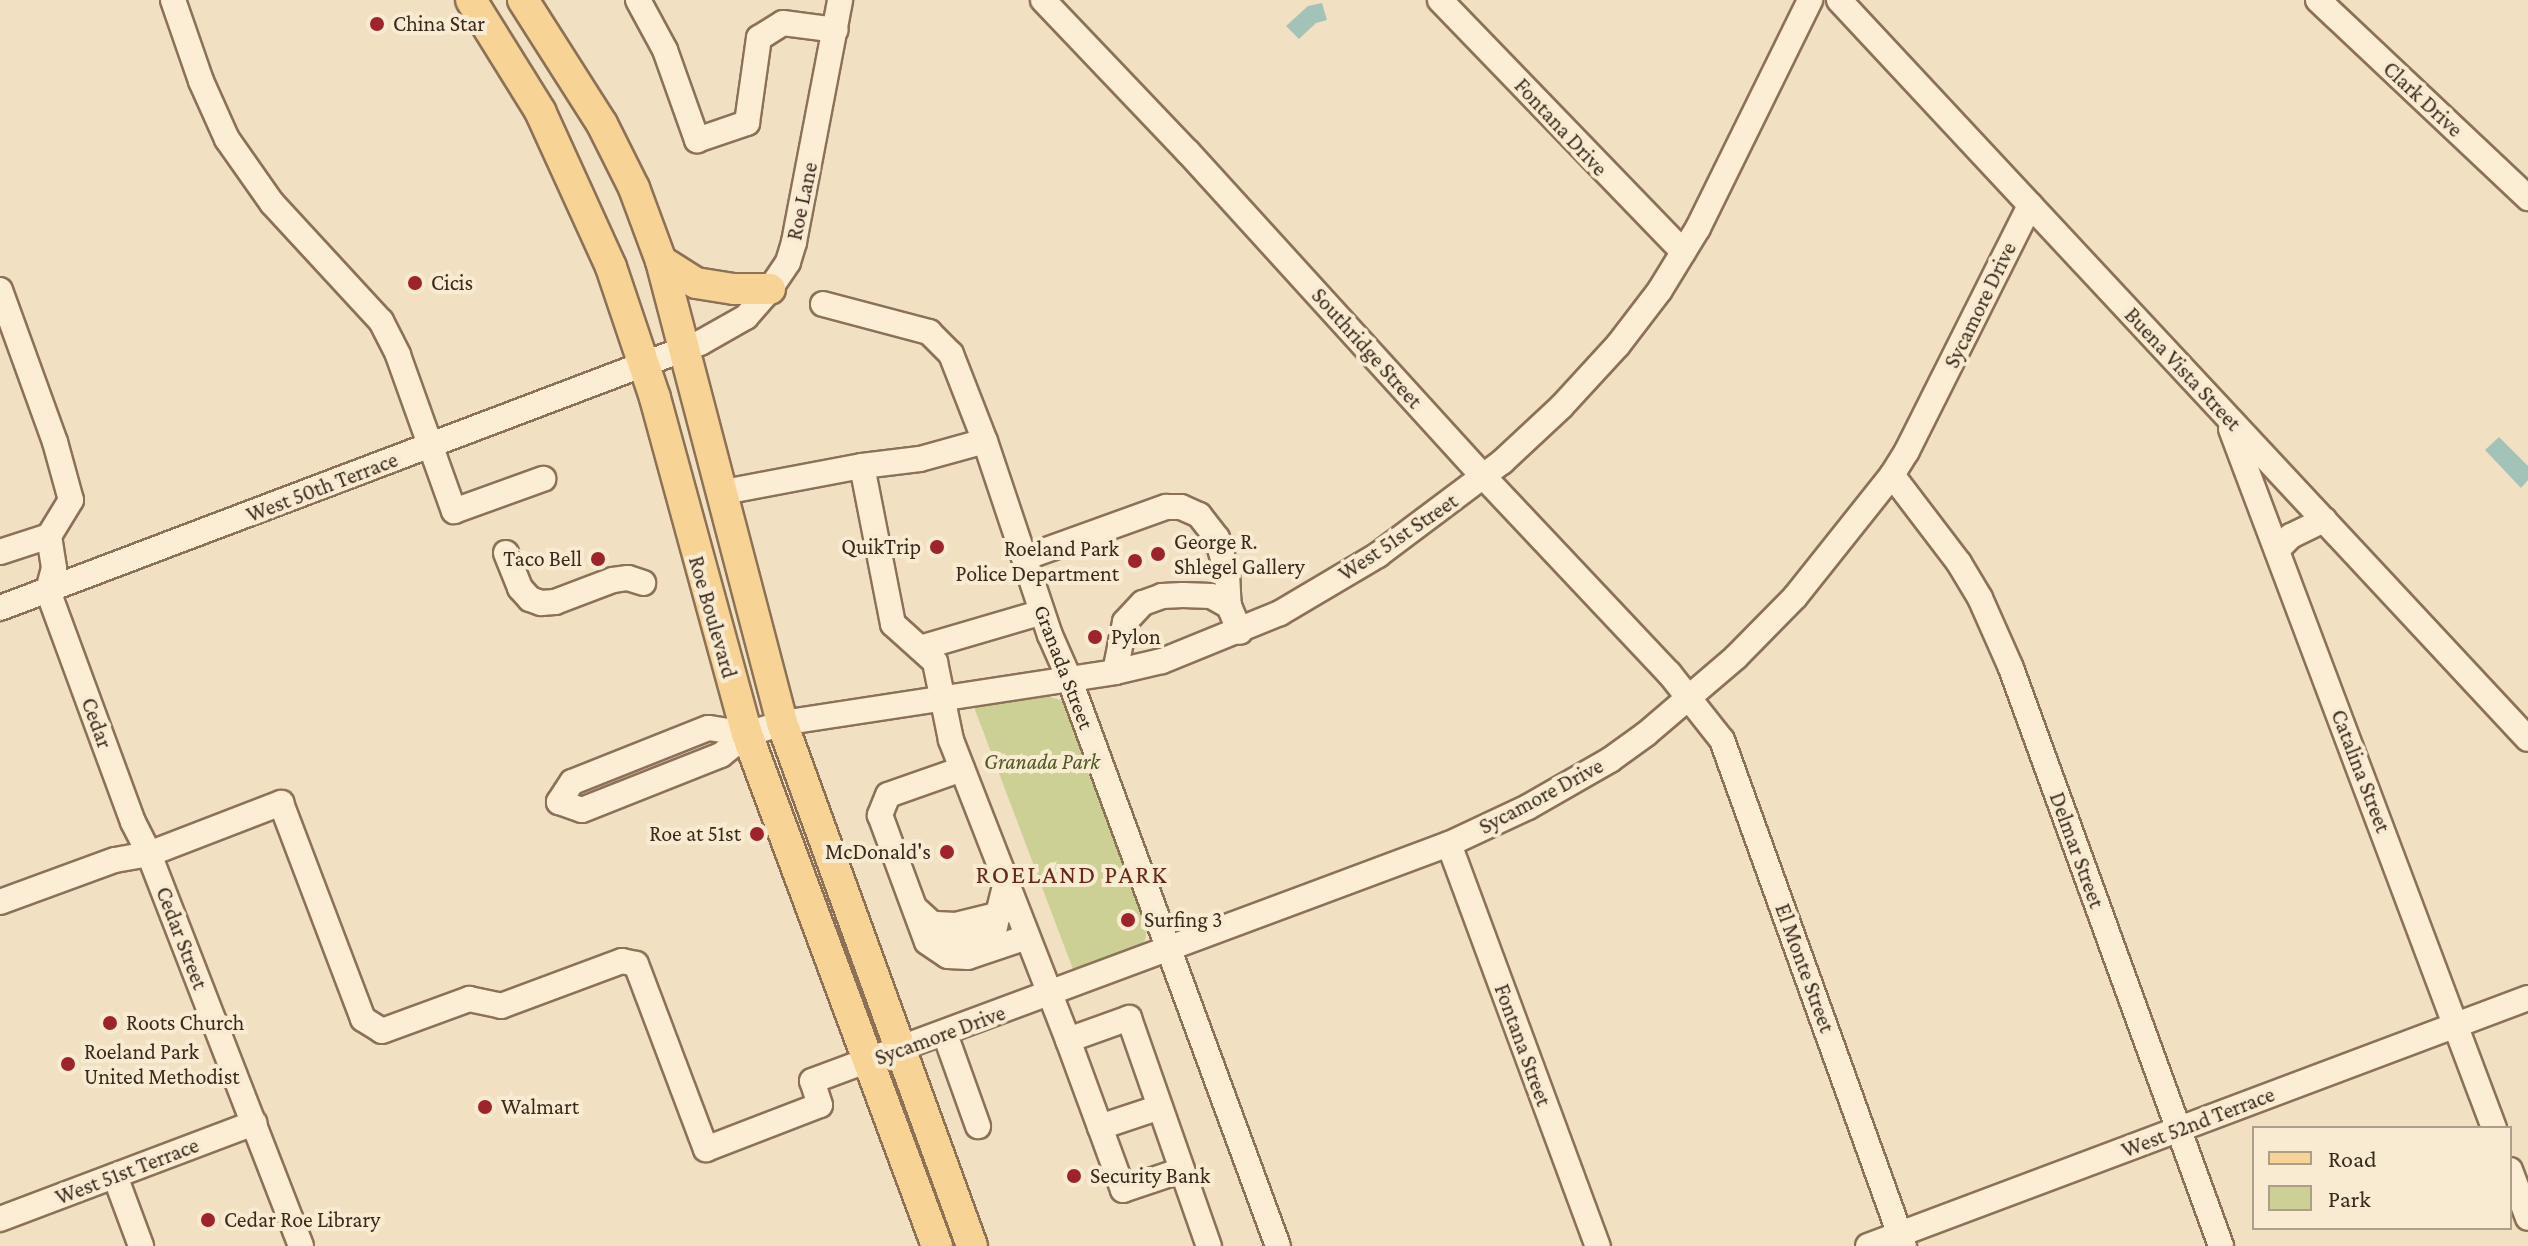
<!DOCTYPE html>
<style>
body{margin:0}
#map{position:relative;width:2528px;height:1246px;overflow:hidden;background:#f1e0c1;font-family:"Crimson Pro",serif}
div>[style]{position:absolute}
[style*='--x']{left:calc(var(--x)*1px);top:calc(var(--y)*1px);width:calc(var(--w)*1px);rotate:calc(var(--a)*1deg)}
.green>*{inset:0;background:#ccd094}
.water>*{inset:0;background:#a4c3b8}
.roads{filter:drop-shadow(2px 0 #8c7157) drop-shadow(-2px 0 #8c7157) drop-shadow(0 2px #8c7157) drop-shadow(0 -2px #8c7157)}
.minor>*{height:24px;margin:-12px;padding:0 12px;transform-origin:12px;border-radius:12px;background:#fbeed5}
.major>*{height:30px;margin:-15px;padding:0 15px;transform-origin:15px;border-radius:15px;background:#f7d496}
.dots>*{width:22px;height:22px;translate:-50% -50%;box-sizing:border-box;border:4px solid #f8ebd1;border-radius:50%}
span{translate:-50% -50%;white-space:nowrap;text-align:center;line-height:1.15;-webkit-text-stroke:8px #f8ebd1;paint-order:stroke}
.poi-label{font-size:22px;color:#3a2a1d}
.left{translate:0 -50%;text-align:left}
.right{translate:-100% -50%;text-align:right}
.street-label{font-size:22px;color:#3a2a1d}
.park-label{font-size:22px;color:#4d5822;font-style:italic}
.quarter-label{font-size:26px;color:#6a2619;letter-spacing:2px}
.legend{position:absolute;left:2252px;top:1126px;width:260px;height:104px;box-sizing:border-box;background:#f8ebd1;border:2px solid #ac9e89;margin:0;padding:10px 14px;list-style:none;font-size:24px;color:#3a2a1d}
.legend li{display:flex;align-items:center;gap:16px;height:40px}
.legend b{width:40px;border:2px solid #ac9e89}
</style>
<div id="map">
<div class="green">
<div style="clip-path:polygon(1047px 696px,1063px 701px,1067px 707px,1148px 924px,1145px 940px,1137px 948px,1074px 972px,974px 707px)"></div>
</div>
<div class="water">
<div style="clip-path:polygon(1322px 3px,1327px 20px,1316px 23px,1299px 39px,1286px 26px,1308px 6px)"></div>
<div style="clip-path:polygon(2499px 437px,2528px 466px,2528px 480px,2521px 488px,2485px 450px)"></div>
</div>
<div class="roads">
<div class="minor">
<div style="--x:173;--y:0;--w:86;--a:70.9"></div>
<div style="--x:201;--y:81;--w:64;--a:65.9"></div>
<div style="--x:227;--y:139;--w:78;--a:54.9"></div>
<div style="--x:272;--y:203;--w:161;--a:47.3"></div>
<div style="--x:381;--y:321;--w:38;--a:63"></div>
<div style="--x:398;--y:355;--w:166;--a:70.3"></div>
<div style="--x:454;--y:511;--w:95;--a:-19.8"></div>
<div style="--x:638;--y:0;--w:57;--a:61.6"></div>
<div style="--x:665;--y:50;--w:96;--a:70.4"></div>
<div style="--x:697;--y:140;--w:53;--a:-18.8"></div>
<div style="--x:747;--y:123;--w:86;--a:-82"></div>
<div style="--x:759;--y:38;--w:28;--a:-32"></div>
<div style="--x:783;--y:23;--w:53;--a:7.5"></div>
<div style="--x:1043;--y:0;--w:210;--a:46.4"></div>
<div style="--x:1188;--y:152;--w:440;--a:47.7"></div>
<div style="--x:1484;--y:477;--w:270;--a:46.7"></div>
<div style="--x:1669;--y:673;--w:85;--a:51.7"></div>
<div style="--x:1722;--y:740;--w:538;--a:70.22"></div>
<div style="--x:1440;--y:0;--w:350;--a:46"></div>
<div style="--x:1839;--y:0;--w:1010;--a:47.01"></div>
<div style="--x:2318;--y:0;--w:289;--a:43.3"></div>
<div style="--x:0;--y:290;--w:162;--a:70.1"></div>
<div style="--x:55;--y:442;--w:60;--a:74.6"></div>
<div style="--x:71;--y:500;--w:42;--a:121.4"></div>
<div style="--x:49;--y:536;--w:32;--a:81"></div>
<div style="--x:54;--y:568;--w:24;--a:105"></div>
<div style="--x:823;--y:304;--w:110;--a:14.8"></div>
<div style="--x:929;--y:332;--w:31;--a:45"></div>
<div style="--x:951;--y:354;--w:93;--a:68.7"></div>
<div style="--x:985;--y:441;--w:205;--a:71.5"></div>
<div style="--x:1050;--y:635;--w:47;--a:66.2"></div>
<div style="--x:1069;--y:678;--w:605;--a:69.8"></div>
<div style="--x:2231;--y:429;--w:747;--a:69.38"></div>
<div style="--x:862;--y:466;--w:58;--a:-6.9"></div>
<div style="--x:920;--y:459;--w:67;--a:-15.5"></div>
<div style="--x:1892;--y:475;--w:111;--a:52.7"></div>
<div style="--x:1959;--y:563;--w:41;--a:59"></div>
<div style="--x:1980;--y:598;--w:77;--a:66.1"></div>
<div style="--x:2011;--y:668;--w:615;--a:70.03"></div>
<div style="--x:724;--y:492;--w:140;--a:-10.7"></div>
<div style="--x:862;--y:466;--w:161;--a:78.9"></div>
<div style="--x:893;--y:624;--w:57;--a:42.1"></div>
<div style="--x:935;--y:662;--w:80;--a:78.4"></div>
<div style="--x:951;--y:740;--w:322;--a:68.7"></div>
<div style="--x:1068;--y:1040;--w:65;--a:-19.8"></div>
<div style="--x:1129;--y:1018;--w:242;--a:70.7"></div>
<div style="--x:2277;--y:550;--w:20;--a:-45"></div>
<div style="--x:2291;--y:536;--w:37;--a:-26"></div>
<div style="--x:0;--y:552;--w:52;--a:-18.1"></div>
<div style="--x:506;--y:553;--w:38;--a:68"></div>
<div style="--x:520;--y:588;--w:15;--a:48"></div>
<div style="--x:530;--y:599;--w:12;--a:20"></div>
<div style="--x:541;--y:603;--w:14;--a:-4"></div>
<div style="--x:555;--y:602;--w:62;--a:-20.8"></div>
<div style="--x:613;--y:580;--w:15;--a:-8"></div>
<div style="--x:628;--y:578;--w:16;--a:18"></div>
<div style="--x:1024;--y:558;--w:151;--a:-19.8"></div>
<div style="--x:1166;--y:507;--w:15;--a:0"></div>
<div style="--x:1181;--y:507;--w:20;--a:24"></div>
<div style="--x:1199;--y:515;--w:29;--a:52"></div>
<div style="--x:1217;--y:538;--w:36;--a:74"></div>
<div style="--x:1227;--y:573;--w:33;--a:87"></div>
<div style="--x:1229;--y:606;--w:28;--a:67"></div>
<div style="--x:48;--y:591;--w:246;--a:69.8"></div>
<div style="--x:133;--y:822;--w:36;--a:63"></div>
<div style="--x:149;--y:854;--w:420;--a:68.8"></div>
<div style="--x:0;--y:608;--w:748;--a:-20.74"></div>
<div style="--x:700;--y:343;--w:53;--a:-29.5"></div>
<div style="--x:746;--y:317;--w:37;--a:-49"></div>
<div style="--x:770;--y:289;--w:32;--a:-56"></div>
<div style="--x:788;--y:262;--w:21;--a:-73"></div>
<div style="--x:794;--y:242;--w:246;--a:-79.2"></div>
<div style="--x:920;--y:648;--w:127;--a:-16.4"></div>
<div style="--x:1115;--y:672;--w:51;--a:-78.7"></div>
<div style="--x:1125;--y:622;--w:26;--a:-47"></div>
<div style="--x:1143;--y:603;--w:20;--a:-20"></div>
<div style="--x:1162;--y:596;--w:21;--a:-3"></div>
<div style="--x:1183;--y:595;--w:28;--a:2"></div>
<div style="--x:1211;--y:596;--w:21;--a:29"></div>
<div style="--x:747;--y:734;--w:39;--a:-171"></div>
<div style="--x:708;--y:728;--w:146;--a:158.3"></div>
<div style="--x:572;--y:782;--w:24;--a:123"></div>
<div style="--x:559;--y:802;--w:24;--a:19"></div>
<div style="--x:582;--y:810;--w:149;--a:-21.6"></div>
<div style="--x:721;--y:755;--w:33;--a:-39"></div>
<div style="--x:747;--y:734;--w:37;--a:-17"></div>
<div style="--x:782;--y:723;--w:337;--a:-8.7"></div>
<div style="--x:1115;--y:672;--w:48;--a:-13.2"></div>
<div style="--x:1162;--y:661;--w:127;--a:-22.1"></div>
<div style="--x:1280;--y:613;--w:114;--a:-30.6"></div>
<div style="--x:1378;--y:555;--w:155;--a:-36.9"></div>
<div style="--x:1502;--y:462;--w:81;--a:-43"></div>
<div style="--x:1561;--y:407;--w:84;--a:-47.4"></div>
<div style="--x:1618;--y:345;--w:69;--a:-52.6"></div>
<div style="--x:1660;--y:290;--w:73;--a:-58.5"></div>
<div style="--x:1698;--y:228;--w:254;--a:-63.8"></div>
<div style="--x:962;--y:769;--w:78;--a:160.6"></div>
<div style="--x:888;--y:795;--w:22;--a:112"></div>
<div style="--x:880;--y:815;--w:135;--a:69.7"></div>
<div style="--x:927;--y:942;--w:25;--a:34"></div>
<div style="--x:948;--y:956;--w:20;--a:3"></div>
<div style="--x:968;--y:957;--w:62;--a:-18.7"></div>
<div style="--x:1449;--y:844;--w:429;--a:69.7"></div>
<div style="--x:0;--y:902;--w:122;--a:-20.1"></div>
<div style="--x:115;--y:860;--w:35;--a:-10"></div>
<div style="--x:149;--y:854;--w:142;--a:-21.1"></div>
<div style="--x:281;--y:803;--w:231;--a:69.2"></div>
<div style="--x:363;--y:1019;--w:22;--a:32"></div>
<div style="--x:382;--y:1031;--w:93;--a:-20.2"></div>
<div style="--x:469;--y:999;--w:33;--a:12"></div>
<div style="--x:501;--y:1006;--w:129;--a:-20.4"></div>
<div style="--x:622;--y:961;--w:14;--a:12"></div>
<div style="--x:636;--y:964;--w:198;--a:69.3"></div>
<div style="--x:706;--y:1149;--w:122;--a:-21.1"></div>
<div style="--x:820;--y:1105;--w:25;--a:-108"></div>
<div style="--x:812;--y:1081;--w:680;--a:-20.41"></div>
<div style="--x:1449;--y:844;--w:87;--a:-25.1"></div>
<div style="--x:1528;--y:807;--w:95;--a:-29.8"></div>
<div style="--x:1610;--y:760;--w:44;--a:-35.8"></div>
<div style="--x:1646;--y:734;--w:118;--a:-40.5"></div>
<div style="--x:1736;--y:657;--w:84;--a:-45.5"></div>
<div style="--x:1795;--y:597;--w:156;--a:-51.5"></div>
<div style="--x:1892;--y:475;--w:28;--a:-58"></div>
<div style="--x:1907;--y:451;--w:275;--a:-63.4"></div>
<div style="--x:916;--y:909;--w:47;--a:42.4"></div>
<div style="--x:951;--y:941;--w:9;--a:18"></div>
<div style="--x:960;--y:944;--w:20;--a:-11"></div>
<div style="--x:980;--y:940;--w:21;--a:-43"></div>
<div style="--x:995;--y:926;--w:45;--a:-76"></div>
<div style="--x:936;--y:924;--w:20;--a:3"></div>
<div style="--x:956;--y:925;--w:45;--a:-14"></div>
<div style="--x:945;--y:1034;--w:98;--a:70.3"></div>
<div style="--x:1068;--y:1040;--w:93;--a:69.8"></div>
<div style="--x:1100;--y:1127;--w:63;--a:-18.4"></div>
<div style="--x:1100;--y:1127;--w:67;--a:69.9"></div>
<div style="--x:1123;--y:1190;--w:62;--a:-18.7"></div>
<div style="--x:2510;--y:1170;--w:51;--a:69.4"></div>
<div style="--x:115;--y:1176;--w:75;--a:69.6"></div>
<div style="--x:0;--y:1219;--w:272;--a:-20.7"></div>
<div style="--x:1868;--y:1246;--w:705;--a:-20.59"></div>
</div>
<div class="major">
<div style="--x:471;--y:0;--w:131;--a:58.1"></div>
<div style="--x:540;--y:111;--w:171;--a:65.5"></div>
<div style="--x:611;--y:267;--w:138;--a:71.4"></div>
<div style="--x:655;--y:398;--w:348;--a:74.7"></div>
<div style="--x:747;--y:734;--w:546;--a:69.64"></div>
<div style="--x:523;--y:0;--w:147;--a:57.5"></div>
<div style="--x:602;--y:124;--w:72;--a:63.4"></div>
<div style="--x:634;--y:188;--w:78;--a:69.7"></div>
<div style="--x:661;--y:261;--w:478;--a:75.3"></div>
<div style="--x:782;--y:723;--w:556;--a:70.03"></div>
<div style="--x:661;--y:261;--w:41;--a:32.2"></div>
<div style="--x:696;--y:283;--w:38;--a:9"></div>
<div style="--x:734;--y:289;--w:36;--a:0"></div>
</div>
</div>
<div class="dots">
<div style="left:377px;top:24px;background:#9f232a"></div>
<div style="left:415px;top:283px;background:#9f232a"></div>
<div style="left:937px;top:547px;background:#9f232a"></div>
<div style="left:1158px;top:554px;background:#9f232a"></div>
<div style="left:598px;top:559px;background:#9f232a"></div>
<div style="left:1135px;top:561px;background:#9f232a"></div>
<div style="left:1095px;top:637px;background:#9f232a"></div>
<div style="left:757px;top:834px;background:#9f232a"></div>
<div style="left:947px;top:852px;background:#9f232a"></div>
<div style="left:1128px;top:920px;background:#9f232a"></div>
<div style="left:110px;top:1023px;background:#9f232a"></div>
<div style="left:68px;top:1064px;background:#9f232a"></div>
<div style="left:485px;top:1107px;background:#9f232a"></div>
<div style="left:1074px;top:1176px;background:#9f232a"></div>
<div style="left:208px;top:1220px;background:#9f232a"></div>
</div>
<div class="poi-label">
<span class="left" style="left:393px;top:24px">China Star</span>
<span class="left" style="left:431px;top:283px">Cicis</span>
<span class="left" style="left:1174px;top:554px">George R.<br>Shlegel Gallery</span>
<span class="right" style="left:921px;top:547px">QuikTrip</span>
<span class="right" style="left:1119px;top:561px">Roeland Park<br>Police Department</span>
<span class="right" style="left:582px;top:559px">Taco Bell</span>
<span class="left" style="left:1111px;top:637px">Pylon</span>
<span class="right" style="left:741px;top:834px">Roe at 51st</span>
<span class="right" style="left:931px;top:852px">McDonald's</span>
<span class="left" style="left:1144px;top:920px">Surfing 3</span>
<span class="left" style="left:126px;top:1023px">Roots Church</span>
<span class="left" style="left:84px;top:1064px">Roeland Park<br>United Methodist</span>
<span class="left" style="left:501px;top:1107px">Walmart</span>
<span class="left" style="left:1090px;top:1176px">Security Bank</span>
<span class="left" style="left:224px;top:1220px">Cedar Roe Library</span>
</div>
<div class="street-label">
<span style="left:2423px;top:99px;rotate:43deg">Clark Drive</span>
<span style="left:1561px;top:127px;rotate:47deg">Fontana Drive</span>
<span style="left:802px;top:201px;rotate:-78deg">Roe Lane</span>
<span style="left:1980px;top:305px;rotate:-64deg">Sycamore Drive</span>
<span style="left:1367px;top:348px;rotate:48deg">Southridge Street</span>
<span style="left:2183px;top:369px;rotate:47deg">Buena Vista Street</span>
<span style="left:322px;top:487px;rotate:-21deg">West 50th Terrace</span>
<span style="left:1398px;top:537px;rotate:-34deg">West 51st Street</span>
<span style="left:713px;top:617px;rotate:74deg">Roe Boulevard</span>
<span style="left:1064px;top:667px;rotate:69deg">Granada Street</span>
<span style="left:97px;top:723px;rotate:70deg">Cedar</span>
<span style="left:2361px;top:771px;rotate:69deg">Catalina Street</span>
<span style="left:1541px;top:796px;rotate:-28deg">Sycamore Drive</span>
<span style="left:2077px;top:850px;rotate:70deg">Delmar Street</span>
<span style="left:182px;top:938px;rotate:69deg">Cedar Street</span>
<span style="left:1805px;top:968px;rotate:70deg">El Monte Street</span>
<span style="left:940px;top:1035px;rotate:-20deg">Sycamore Drive</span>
<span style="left:1523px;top:1045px;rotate:70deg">Fontana Street</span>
<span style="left:2198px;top:1122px;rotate:-21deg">West 52nd Terrace</span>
<span style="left:127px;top:1171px;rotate:-21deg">West 51st Terrace</span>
</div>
<div class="park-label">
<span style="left:1042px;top:762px">Granada Park</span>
</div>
<div class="quarter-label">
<span style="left:1072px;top:875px">ROELAND PARK</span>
</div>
<ul class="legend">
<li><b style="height:10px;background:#f7d496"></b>Road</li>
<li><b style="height:22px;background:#ccd094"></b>Park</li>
</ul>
</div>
